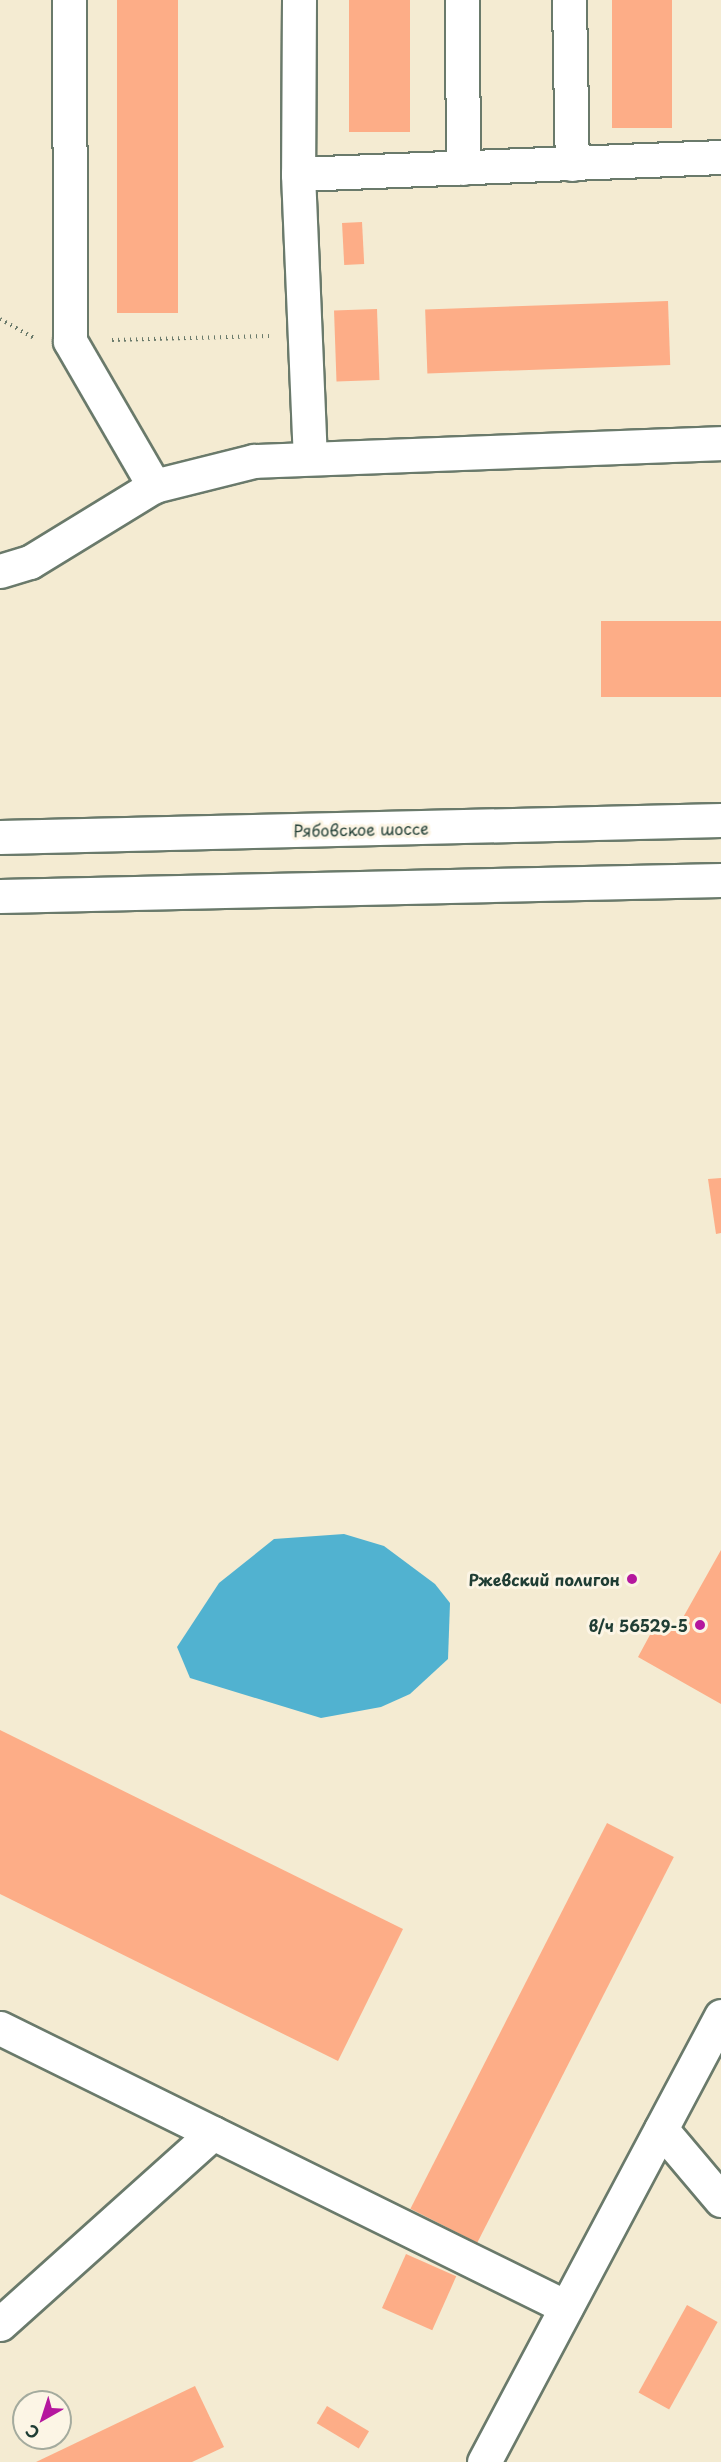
<!DOCTYPE html>
<meta charset="utf-8">
<style>
body{margin:0}
#map{position:relative;width:721px;height:2462px;overflow:hidden;background:#f4ebd2;font-family:"Playpen Sans",sans-serif}
div>[style]{position:absolute}
[style*='--x']{left:calc(var(--x)*1px);top:calc(var(--y)*1px);width:calc(var(--w)*1px);rotate:calc(var(--a)*1deg)}
.water>*{inset:0;background:#51b2d0}
.building>*{inset:0;background:#fdad87;transform-origin:0 0}
.path>*{height:4px;margin-top:-2px;transform-origin:0;background:repeating-linear-gradient(90deg,#6a7a6b 0 1.5px,transparent 0 6px)}
.roads{filter:drop-shadow(2px 0 #6a7a6b) drop-shadow(-2px 0 #6a7a6b) drop-shadow(0 2px #6a7a6b) drop-shadow(0 -2px #6a7a6b)}
.minor>*{height:33px;margin:-16.5px;padding:0 16.5px;transform-origin:16.5px;border-radius:16.5px;background:#fff}
.major>*{height:33px;margin:-16.5px;padding:0 16.5px;transform-origin:16.5px;border-radius:16.5px;background:#fff}
.dots>*{width:16px;height:16px;translate:-50% -50%;box-sizing:border-box;border:3px solid #fcf5e5;border-radius:50%}
span{translate:-50% -50%;white-space:nowrap;text-align:center;line-height:1.15;-webkit-text-stroke:6px #fcf5e5;paint-order:stroke}
.street-label{font-size:16px;color:#1f3d34}
.poi-label{font-size:16px;color:#1f3d34;font-weight:700}
.right{translate:-100% -50%;text-align:right}
.north{position:absolute;left:12px;top:2390px;width:60px;height:60px;box-sizing:border-box;background:#fcf5e5;border:2px solid #a4ab9e;border-radius:50%;rotate:219deg;font-size:16px;font-weight:700;line-height:24px;text-align:center;color:#1f3d34}
.north::after{content:'';display:block;margin:auto;width:21px;height:27px;background:#b5179e;clip-path:polygon(50% 0,100% 100%,50% 72%,0 100%)}
</style>
<div id="map">
<div class="water">
<div style="clip-path:polygon(344px 1534px,384px 1546px,435px 1584px,450px 1603px,448px 1659px,410px 1694px,381px 1707px,321px 1718px,190px 1678px,177px 1647px,219px 1583px,274px 1539px)"></div>
</div>
<div class="building">
<div style="left:117px;top:0;width:61px;height:313px"></div>
<div style="left:349px;top:0;width:61px;height:132px"></div>
<div style="left:612px;top:0;width:60px;height:128px"></div>
<div style="left:362px;top:222px;width:42px;height:20px;rotate:87deg"></div>
<div style="left:668px;top:301px;width:64px;height:243px;rotate:88deg"></div>
<div style="left:377px;top:309px;width:71px;height:43px;rotate:88deg"></div>
<div style="left:721px;top:621px;width:76px;height:120px;rotate:90deg"></div>
<div style="clip-path:polygon(721px 1178px,721px 1233px,716px 1234px,708px 1179px)"></div>
<div style="clip-path:polygon(721px 1550px,721px 1704px,638px 1657px,658px 1620px,676px 1630px)"></div>
<div style="clip-path:polygon(0 1730px,403px 1929px,338px 2061px,0 1894px)"></div>
<div style="left:607px;top:1823px;width:75px;height:433px;rotate:27deg"></div>
<div style="left:406px;top:2254px;width:55px;height:59px;rotate:24deg"></div>
<div style="left:687px;top:2305px;width:35px;height:100px;rotate:29deg"></div>
<div style="clip-path:polygon(195px 2386px,224px 2447px,192px 2462px,36px 2462px)"></div>
<div style="left:327px;top:2406px;width:49px;height:20px;rotate:31deg"></div>
</div>
<div class="path">
<div style="--x:0;--y:319;--w:38;--a:29"></div>
<div style="--x:112;--y:340;--w:157;--a:-1.5"></div>
</div>
<div class="roads">
<div class="minor">
<div style="--x:69;--y:0;--w:341;--a:89.8"></div>
<div style="--x:70;--y:341;--w:168;--a:59.9"></div>
<div style="--x:299;--y:0;--w:174;--a:90.3"></div>
<div style="--x:298;--y:174;--w:283;--a:87.6"></div>
<div style="--x:462;--y:0;--w:168;--a:89.7"></div>
<div style="--x:569;--y:0;--w:164;--a:89"></div>
<div style="--x:298;--y:174;--w:423;--a:-2.3"></div>
<div style="--x:0;--y:571;--w:31;--a:-17"></div>
<div style="--x:30;--y:562;--w:145;--a:-31.5"></div>
<div style="--x:154;--y:486;--w:103;--a:-14"></div>
<div style="--x:254;--y:461;--w:467;--a:-2.2"></div>
<div style="--x:0;--y:2028;--w:631;--a:26.24"></div>
<div style="--x:661;--y:2129;--w:93;--a:49.8"></div>
<div style="--x:0;--y:2324;--w:286;--a:-41.9"></div>
<div style="--x:484;--y:2462;--w:505;--a:-62.01"></div>
</div>
<div class="major">
<div style="--x:0;--y:837;--w:721;--a:-1.35"></div>
<div style="--x:0;--y:896;--w:721;--a:-1.27"></div>
</div>
</div>
<div class="dots">
<div style="left:632px;top:1579px;background:#b5179e"></div>
<div style="left:700px;top:1625px;background:#b5179e"></div>
</div>
<div class="street-label">
<span style="left:361px;top:829px;rotate:-1deg">Рябовское шоссе</span>
</div>
<div class="poi-label">
<span class="right" style="left:620px;top:1579px">Ржевский полигон</span>
<span class="right" style="left:688px;top:1625px">в/ч 56529-5</span>
</div>
<div class="north">С</div>
</div>
